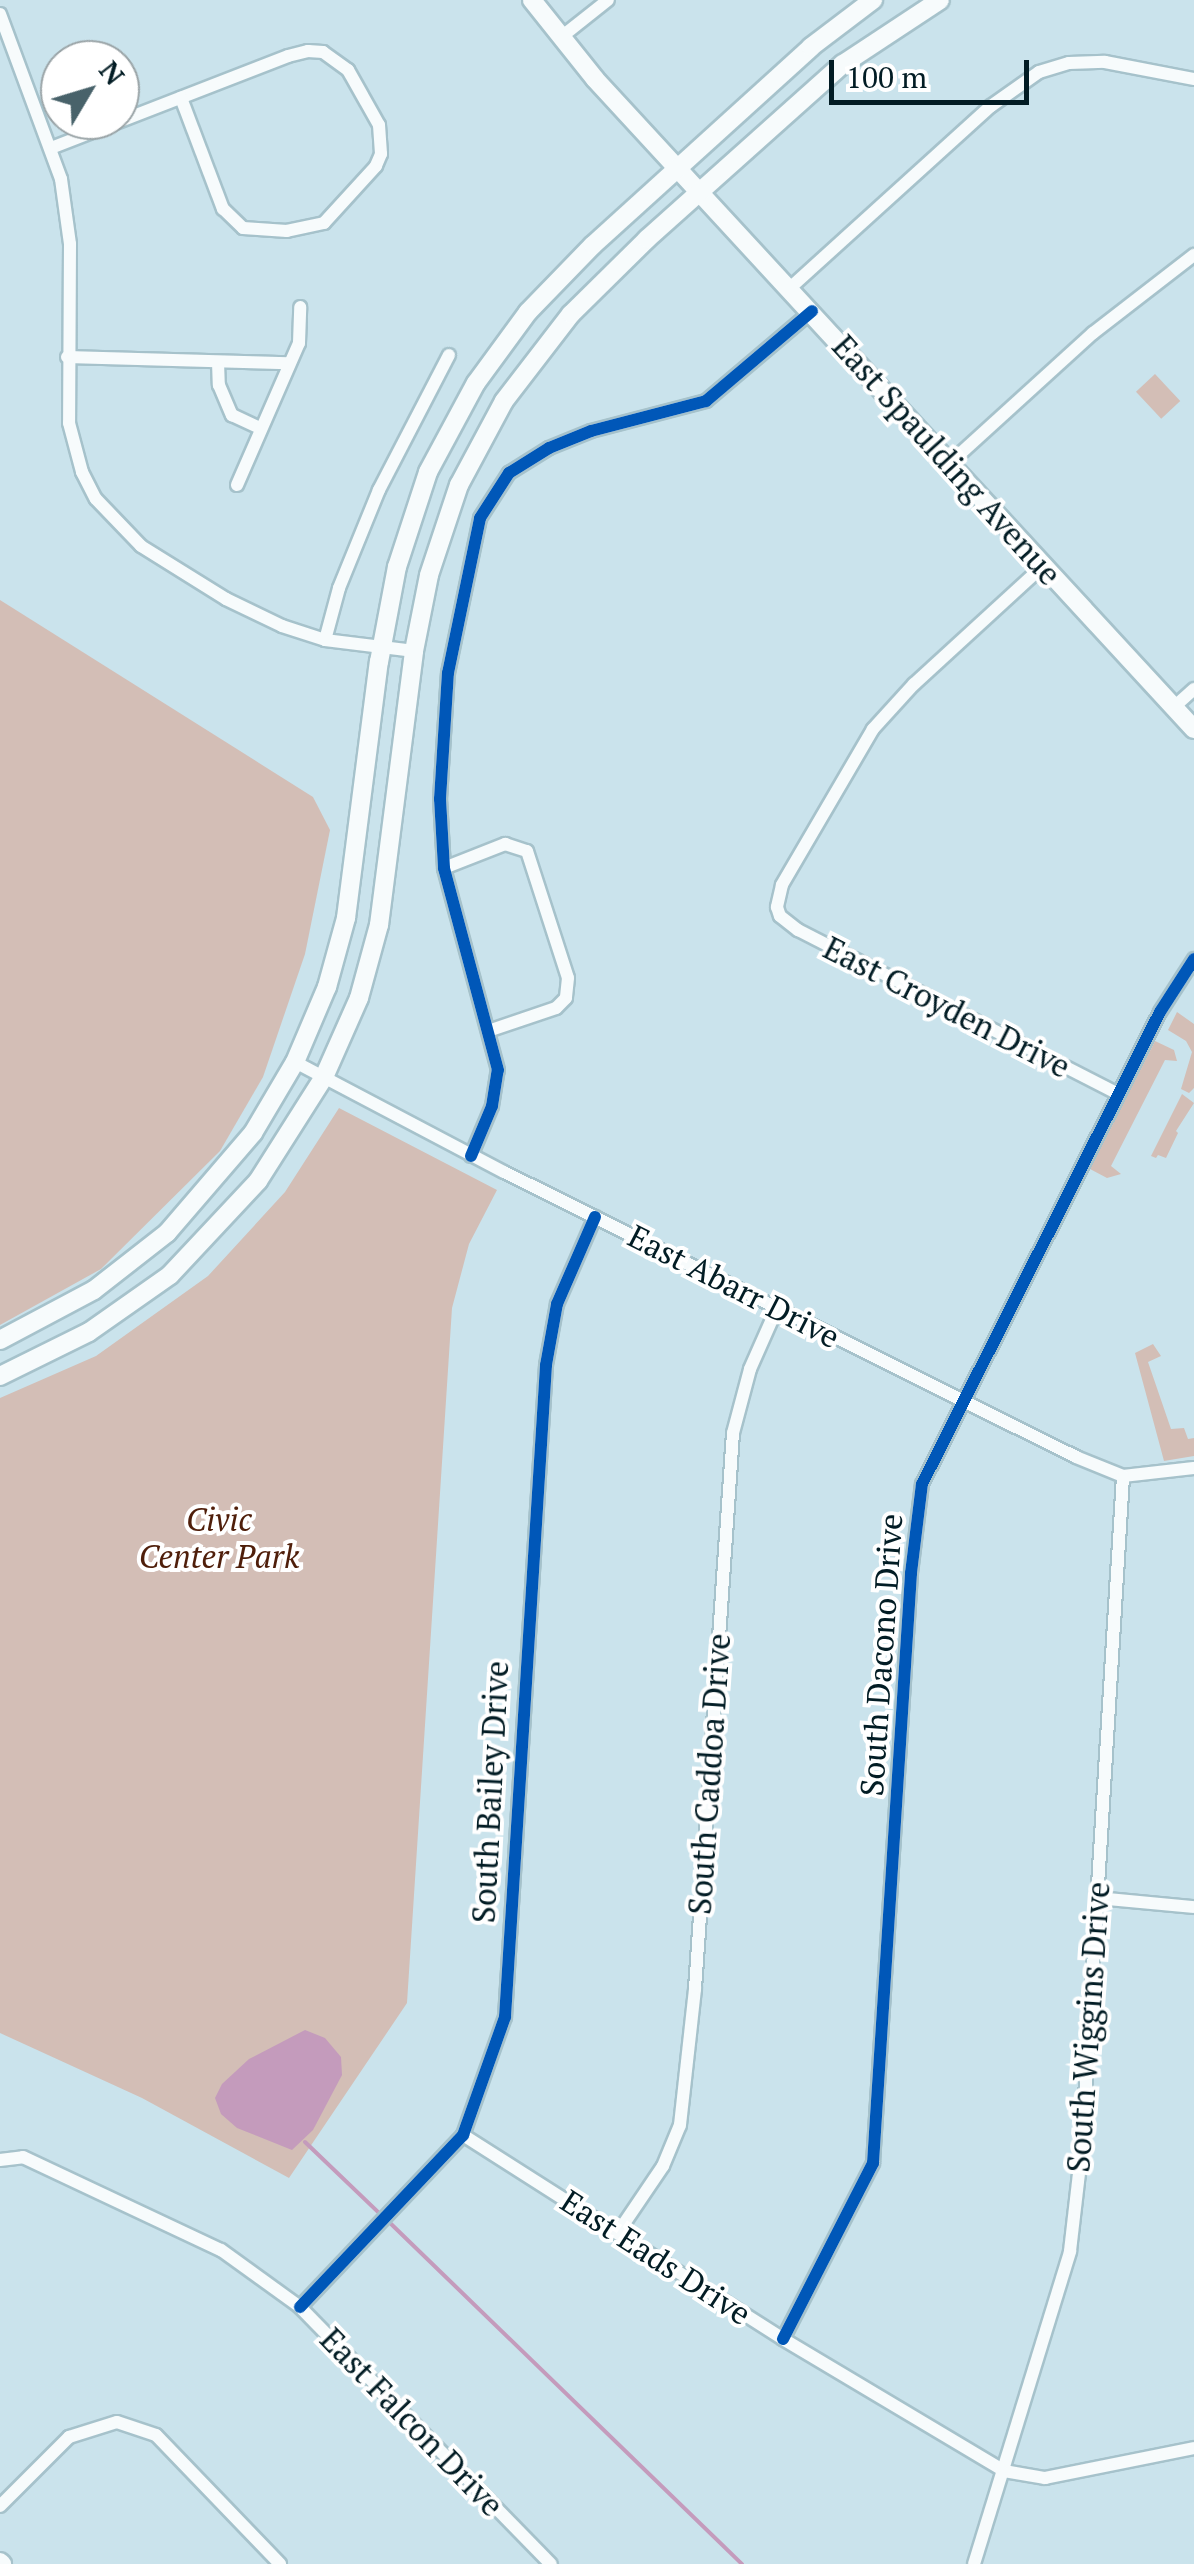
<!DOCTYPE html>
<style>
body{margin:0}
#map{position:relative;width:1194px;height:2564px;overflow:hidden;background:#cae3ec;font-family:"PT Serif",serif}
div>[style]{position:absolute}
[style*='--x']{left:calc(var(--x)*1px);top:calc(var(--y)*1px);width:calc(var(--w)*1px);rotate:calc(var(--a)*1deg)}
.green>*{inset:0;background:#d3beb6;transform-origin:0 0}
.water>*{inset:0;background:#c49bbc}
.stream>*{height:4px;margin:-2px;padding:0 2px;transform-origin:2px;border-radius:2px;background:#c49bbc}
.roads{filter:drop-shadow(2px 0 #a6c2cb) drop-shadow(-2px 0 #a6c2cb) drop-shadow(0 2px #a6c2cb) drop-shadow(0 -2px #a6c2cb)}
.street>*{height:12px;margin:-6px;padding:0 6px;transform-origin:6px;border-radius:6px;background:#f7fbfc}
.secondary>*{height:18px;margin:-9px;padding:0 9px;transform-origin:9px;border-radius:9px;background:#f7fbfc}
.cycleway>*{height:12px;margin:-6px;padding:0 6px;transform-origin:6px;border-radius:6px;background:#0057b8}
span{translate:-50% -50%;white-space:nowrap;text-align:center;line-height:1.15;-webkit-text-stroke:8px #fff;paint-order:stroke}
.street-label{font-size:32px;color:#021c24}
.park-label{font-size:32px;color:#4f1e0a;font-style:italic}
.north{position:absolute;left:40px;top:40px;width:100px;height:100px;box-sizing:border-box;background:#fff;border:2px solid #9aa4a7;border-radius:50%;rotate:52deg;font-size:28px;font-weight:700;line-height:40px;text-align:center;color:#021c24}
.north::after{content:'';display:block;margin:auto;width:35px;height:45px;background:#48626a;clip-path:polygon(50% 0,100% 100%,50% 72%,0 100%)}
.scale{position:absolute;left:829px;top:60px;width:200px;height:45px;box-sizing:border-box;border:5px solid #021c24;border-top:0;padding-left:12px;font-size:30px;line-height:35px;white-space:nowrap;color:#021c24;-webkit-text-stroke:8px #fff;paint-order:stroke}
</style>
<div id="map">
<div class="green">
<div style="left:1155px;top:374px;width:37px;height:26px;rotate:47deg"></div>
<div style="clip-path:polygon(0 600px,313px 797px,330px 830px,305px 954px,263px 1077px,220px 1151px,101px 1269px,0 1325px)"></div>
<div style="clip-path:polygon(1177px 1012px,1194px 1024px,1194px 1088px,1189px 1093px,1181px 1089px,1192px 1052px,1186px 1041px,1168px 1030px)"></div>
<div style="clip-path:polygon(1155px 1041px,1174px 1050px,1177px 1061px,1165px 1060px,1111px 1166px,1121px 1174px,1107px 1178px,1090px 1169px)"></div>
<div style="clip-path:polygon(1182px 1094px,1194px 1103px,1176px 1131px,1178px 1133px,1166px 1158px,1158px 1155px,1156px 1158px,1151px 1156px)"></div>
<div style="clip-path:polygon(339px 1108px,497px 1190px,469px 1244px,452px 1308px,407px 2003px,289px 2178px,142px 2098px,0 2033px,0 1398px,96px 1356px,208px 1276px,285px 1192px)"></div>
<div style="clip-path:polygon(1153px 1344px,1161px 1356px,1148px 1362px,1171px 1429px,1184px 1428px,1188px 1439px,1194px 1438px,1194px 1456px,1164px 1461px,1135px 1353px)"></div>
</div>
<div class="water">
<div style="clip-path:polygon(305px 2030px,325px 2038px,341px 2057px,342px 2075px,313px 2130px,292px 2150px,237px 2128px,221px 2114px,215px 2098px,222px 2084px,249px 2059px)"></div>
</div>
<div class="stream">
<div style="--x:305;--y:2142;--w:105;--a:43.8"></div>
<div style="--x:388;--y:2221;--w:493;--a:44.1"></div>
</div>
<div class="roads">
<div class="street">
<div style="--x:0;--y:14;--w:176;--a:69.7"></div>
<div style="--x:61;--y:179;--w:66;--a:82.1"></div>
<div style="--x:70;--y:244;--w:179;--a:90.3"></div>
<div style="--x:69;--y:423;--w:51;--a:75.1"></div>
<div style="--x:82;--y:472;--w:30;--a:63"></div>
<div style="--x:96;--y:499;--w:65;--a:46.2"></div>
<div style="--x:141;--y:546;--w:100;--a:31.9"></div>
<div style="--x:226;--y:599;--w:62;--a:25.7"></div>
<div style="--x:282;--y:626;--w:45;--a:18"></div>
<div style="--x:325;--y:640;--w:90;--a:7"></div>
<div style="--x:560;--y:38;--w:61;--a:-38.4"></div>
<div style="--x:51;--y:148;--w:254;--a:-21.2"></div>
<div style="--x:288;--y:56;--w:21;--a:-14"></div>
<div style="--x:308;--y:51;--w:15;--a:4"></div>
<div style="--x:323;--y:52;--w:31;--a:36"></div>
<div style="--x:348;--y:70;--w:63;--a:60.6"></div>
<div style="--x:379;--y:125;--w:29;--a:86"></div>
<div style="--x:381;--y:154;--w:13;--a:113"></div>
<div style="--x:376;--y:166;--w:77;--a:132.4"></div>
<div style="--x:324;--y:223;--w:38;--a:168"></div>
<div style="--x:287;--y:231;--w:44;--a:-176.1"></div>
<div style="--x:243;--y:228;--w:28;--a:-136"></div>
<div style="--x:223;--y:209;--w:119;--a:-110.7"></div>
<div style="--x:790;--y:288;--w:271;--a:-42.2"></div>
<div style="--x:991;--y:106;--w:59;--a:-35.3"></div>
<div style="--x:1039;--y:72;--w:31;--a:-17"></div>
<div style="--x:1069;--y:63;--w:36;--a:-2"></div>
<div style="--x:1105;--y:62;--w:91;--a:10.8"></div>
<div style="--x:67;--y:357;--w:221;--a:1.6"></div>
<div style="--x:218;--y:362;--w:23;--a:88"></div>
<div style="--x:219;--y:385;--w:33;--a:67"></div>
<div style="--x:232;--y:415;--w:31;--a:25"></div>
<div style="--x:950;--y:463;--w:193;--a:-42.3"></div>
<div style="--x:1093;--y:333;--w:128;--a:-37.7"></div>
<div style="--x:237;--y:485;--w:155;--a:-66.4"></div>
<div style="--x:299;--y:343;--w:36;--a:-88"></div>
<div style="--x:1043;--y:566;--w:175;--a:137.5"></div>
<div style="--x:914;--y:684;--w:61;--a:132.3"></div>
<div style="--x:873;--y:729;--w:181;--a:120.3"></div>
<div style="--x:782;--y:885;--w:23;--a:103"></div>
<div style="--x:777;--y:907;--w:9;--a:72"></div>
<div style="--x:780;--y:916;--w:23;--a:38"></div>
<div style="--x:798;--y:930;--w:360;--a:27.1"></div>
<div style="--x:325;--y:640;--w:54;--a:-74.9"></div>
<div style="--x:339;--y:588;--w:106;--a:-67.8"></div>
<div style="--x:379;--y:490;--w:152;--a:-62.6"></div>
<div style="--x:1174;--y:707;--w:27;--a:-42"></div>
<div style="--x:444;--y:868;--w:66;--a:-21.5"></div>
<div style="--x:505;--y:844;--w:23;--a:18"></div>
<div style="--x:527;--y:851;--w:133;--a:72.1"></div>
<div style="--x:568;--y:978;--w:20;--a:96"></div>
<div style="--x:566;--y:998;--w:14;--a:135"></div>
<div style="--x:556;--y:1008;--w:69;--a:161.3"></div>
<div style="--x:295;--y:1062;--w:236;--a:27.8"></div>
<div style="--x:504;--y:1172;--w:639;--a:26.48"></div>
<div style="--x:1076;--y:1457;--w:51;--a:22"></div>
<div style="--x:1123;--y:1476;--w:71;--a:-6.4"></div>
<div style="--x:471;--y:1156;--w:54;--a:-67.2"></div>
<div style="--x:492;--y:1106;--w:36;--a:-81"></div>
<div style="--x:498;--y:1070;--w:209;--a:-105"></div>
<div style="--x:444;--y:868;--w:69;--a:-93.3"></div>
<div style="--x:440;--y:799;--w:126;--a:-86.4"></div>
<div style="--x:448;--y:673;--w:158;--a:-78.3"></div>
<div style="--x:480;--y:518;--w:54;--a:-57.2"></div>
<div style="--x:509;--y:473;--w:47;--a:-32"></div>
<div style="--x:549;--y:448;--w:45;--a:-22"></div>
<div style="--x:591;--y:431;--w:119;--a:-14.6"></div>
<div style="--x:706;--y:401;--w:139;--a:-40.3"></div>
<div style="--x:1098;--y:1898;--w:96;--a:5.4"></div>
<div style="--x:463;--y:2135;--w:379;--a:32.5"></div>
<div style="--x:783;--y:2339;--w:257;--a:30.8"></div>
<div style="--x:1004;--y:2471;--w:42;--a:9.7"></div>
<div style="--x:1045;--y:2478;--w:152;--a:-11.4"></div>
<div style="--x:0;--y:2160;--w:23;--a:-7"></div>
<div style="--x:23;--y:2157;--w:219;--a:25.2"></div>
<div style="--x:221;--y:2250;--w:97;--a:35.8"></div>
<div style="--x:300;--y:2307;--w:359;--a:45.7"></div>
<div style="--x:619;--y:2231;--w:78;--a:-55.9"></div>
<div style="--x:663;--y:2166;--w:44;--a:-67.5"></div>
<div style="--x:680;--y:2125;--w:137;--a:-83.7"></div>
<div style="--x:695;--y:1989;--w:557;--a:-86.09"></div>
<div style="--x:733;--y:1433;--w:66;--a:-75.1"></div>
<div style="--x:750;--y:1369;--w:67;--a:-66.1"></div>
<div style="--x:300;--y:2307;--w:237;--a:-46.5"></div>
<div style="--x:463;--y:2135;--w:125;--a:-70.4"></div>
<div style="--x:505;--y:2017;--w:653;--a:-86.4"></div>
<div style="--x:546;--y:1365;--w:62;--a:-79.8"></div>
<div style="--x:557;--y:1304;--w:95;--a:-66.4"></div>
<div style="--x:783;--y:2339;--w:198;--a:-62.9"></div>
<div style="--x:873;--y:2163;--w:591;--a:-86.31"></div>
<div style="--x:911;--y:1573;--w:90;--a:-83"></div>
<div style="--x:922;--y:1484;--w:529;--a:-63.24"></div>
<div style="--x:1160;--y:1012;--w:63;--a:-57.3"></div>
<div style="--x:0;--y:2506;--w:98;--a:-45"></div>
<div style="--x:69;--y:2437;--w:50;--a:-17.4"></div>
<div style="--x:117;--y:2422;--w:41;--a:18.4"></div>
<div style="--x:156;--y:2435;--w:179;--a:46.1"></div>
<div style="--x:974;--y:2564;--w:327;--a:-72.9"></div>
<div style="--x:1070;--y:2251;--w:105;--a:-83.4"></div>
<div style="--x:1082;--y:2147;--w:672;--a:-86.5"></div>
</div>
<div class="secondary">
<div style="--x:532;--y:0;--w:101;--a:51.4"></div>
<div style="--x:595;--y:79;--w:884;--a:47.34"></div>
<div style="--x:0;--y:1340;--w:106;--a:-28"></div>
<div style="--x:94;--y:1290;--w:93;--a:-38"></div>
<div style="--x:167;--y:1233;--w:132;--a:-49.3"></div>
<div style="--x:253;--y:1133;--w:82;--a:-59.4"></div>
<div style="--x:295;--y:1062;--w:82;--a:-66.9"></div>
<div style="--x:327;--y:987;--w:72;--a:-74.6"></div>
<div style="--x:346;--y:918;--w:258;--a:-82.7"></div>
<div style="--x:379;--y:662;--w:97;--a:-79.3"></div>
<div style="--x:397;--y:567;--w:100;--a:-71.9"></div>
<div style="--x:428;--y:472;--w:101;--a:-61.7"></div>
<div style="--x:476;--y:383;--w:88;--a:-53.8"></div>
<div style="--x:528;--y:312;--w:93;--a:-45.9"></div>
<div style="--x:593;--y:245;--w:294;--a:-42.2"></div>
<div style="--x:811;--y:47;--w:78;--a:-37.2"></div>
<div style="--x:0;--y:1376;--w:99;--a:-26.3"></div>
<div style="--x:89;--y:1332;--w:99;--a:-35.1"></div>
<div style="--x:170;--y:1275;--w:129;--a:-46.9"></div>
<div style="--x:258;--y:1181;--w:123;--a:-57.6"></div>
<div style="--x:324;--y:1077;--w:86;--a:-66.1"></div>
<div style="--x:359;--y:998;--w:76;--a:-74.7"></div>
<div style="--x:379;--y:925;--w:276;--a:-82.7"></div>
<div style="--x:414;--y:651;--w:77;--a:-78.8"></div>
<div style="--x:429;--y:575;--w:95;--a:-71.6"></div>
<div style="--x:459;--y:485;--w:95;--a:-61.8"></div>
<div style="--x:504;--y:401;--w:110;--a:-52.4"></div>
<div style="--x:571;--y:314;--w:107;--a:-44.6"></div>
<div style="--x:647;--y:239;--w:263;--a:-41.8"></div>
<div style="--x:843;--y:64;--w:116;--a:-33.4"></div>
<div style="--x:0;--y:2562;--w:3;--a:45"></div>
</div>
</div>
<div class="cycleway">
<div style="--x:471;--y:1156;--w:54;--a:-67.2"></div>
<div style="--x:492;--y:1106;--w:36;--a:-81"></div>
<div style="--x:498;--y:1070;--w:209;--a:-105"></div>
<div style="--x:444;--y:868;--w:69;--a:-93.3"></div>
<div style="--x:440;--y:799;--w:126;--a:-86.4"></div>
<div style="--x:448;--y:673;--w:158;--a:-78.3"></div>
<div style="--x:480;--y:518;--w:54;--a:-57.2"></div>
<div style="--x:509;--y:473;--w:47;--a:-32"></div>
<div style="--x:549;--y:448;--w:45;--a:-22"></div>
<div style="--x:591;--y:431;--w:119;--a:-14.6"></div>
<div style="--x:706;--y:401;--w:139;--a:-40.3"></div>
<div style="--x:300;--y:2307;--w:237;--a:-46.5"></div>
<div style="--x:463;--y:2135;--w:125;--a:-70.4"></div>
<div style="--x:505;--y:2017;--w:653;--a:-86.4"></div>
<div style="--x:546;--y:1365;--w:62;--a:-79.8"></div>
<div style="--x:557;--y:1304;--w:95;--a:-66.4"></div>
<div style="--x:783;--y:2339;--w:198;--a:-62.9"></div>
<div style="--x:873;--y:2163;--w:591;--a:-86.31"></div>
<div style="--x:911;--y:1573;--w:90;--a:-83"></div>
<div style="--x:922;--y:1484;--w:529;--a:-63.24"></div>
<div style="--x:1160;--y:1012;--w:63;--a:-57.3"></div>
</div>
<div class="street-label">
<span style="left:947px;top:460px;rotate:48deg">East Spaulding Avenue</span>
<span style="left:947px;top:1007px;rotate:27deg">East Croyden Drive</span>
<span style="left:734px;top:1286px;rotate:27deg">East Abarr Drive</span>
<span style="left:881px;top:1655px;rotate:-86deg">South Dacono Drive</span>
<span style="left:709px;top:1774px;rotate:-86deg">South Caddoa Drive</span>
<span style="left:490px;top:1792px;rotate:-87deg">South Bailey Drive</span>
<span style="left:1088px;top:2027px;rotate:-86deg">South Wiggins Drive</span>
<span style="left:656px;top:2257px;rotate:33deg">East Eads Drive</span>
<span style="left:412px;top:2422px;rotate:46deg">East Falcon Drive</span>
</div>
<div class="park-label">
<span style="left:219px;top:1538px">Civic<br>Center Park</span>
</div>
<div class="north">N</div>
<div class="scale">100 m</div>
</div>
